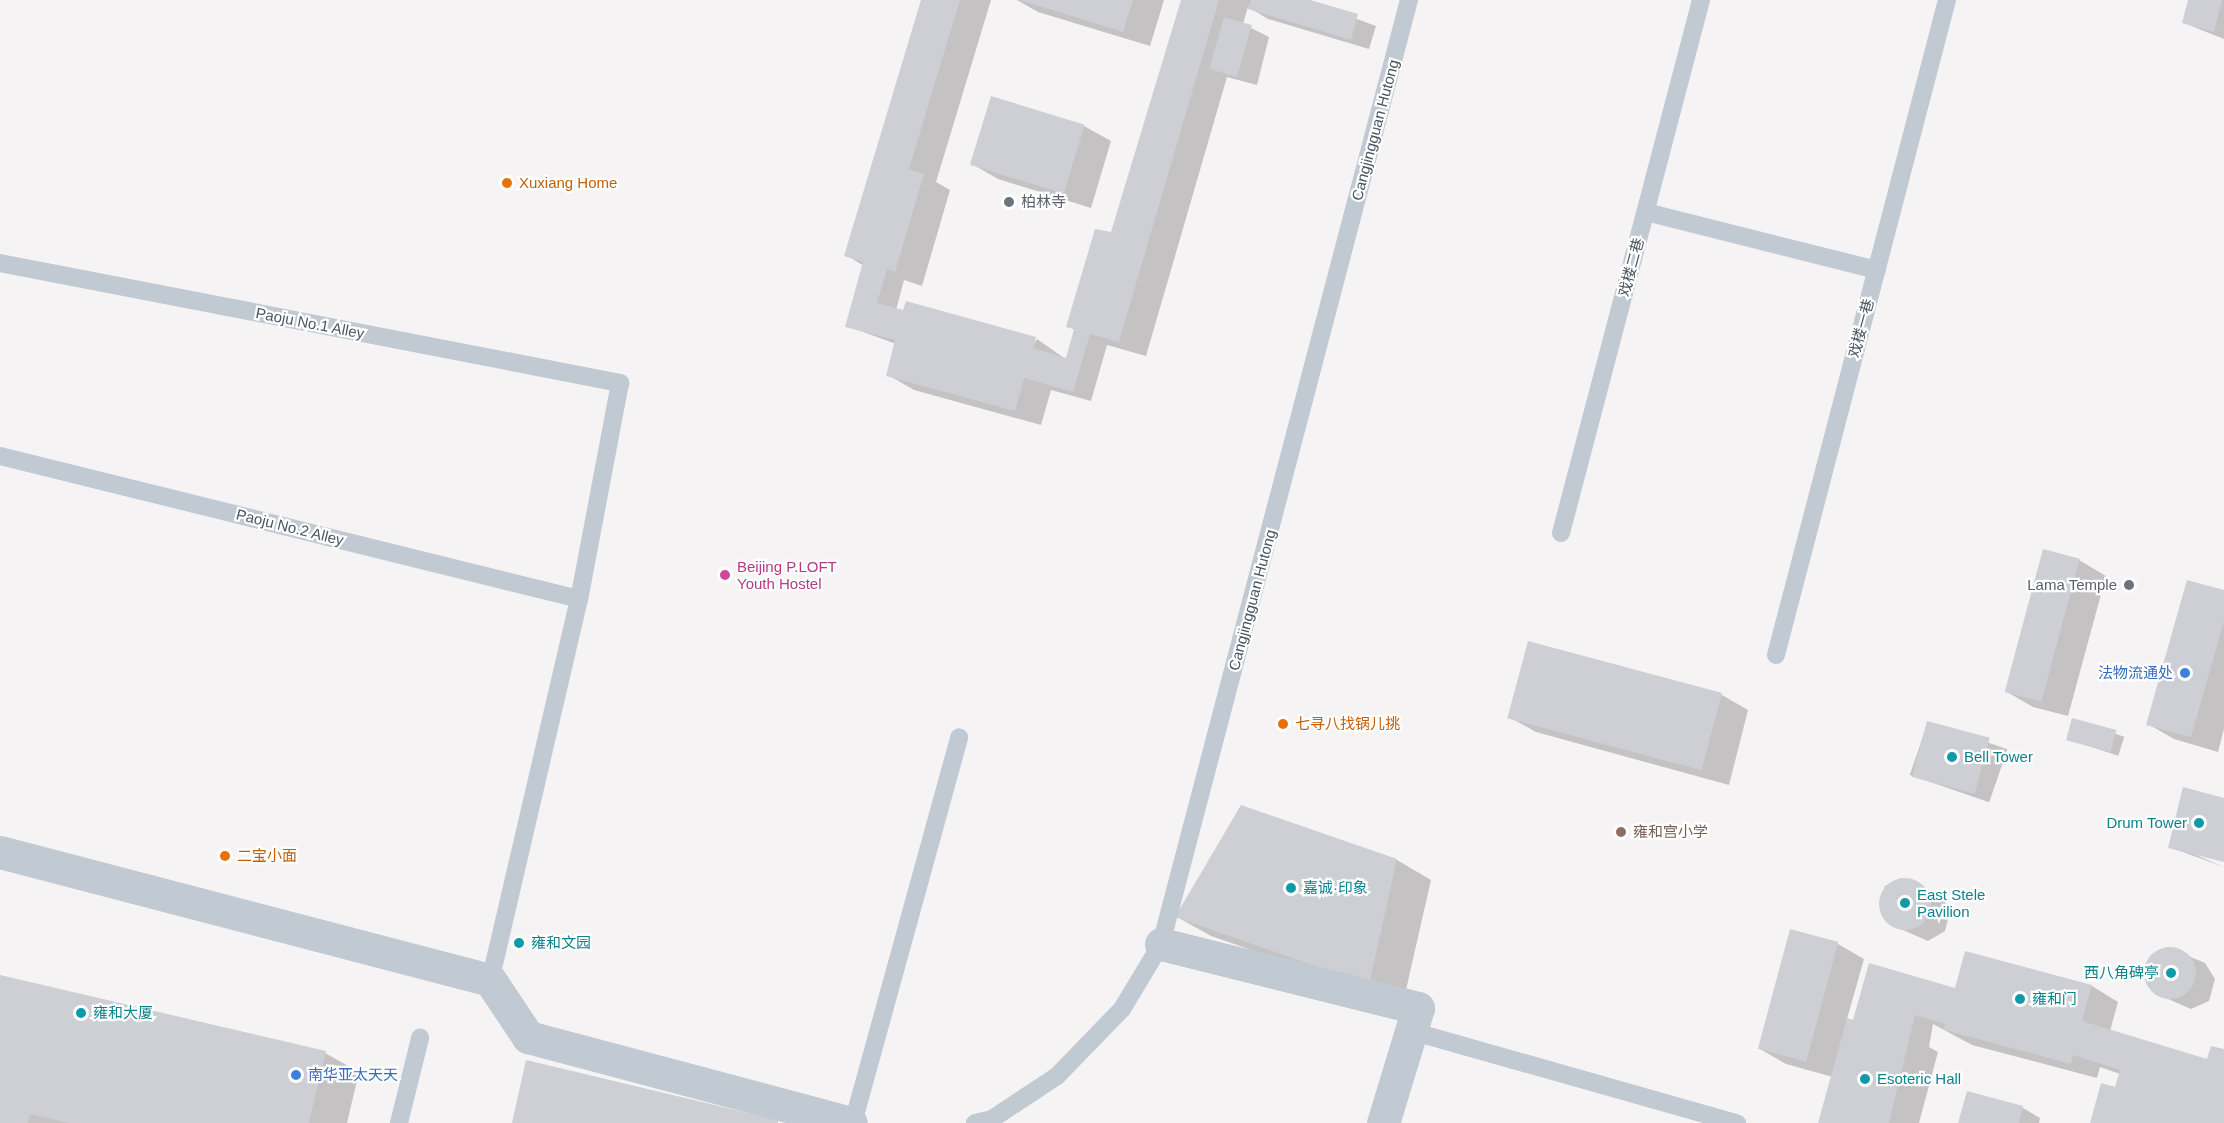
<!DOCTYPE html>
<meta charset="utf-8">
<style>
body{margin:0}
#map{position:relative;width:2224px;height:1123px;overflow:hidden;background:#f5f3f3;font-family:Arial,"Noto Sans SC",sans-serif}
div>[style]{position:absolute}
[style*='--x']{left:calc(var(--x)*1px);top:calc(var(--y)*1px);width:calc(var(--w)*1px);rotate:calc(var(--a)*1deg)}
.shadow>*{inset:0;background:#0003;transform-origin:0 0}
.building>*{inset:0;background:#cdcfd5;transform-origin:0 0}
.round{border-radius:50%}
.service>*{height:18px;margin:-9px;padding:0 9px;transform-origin:9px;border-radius:9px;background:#c1cad2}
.minor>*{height:33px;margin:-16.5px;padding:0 16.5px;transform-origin:16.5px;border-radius:16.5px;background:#c1cad2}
.dots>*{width:16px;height:16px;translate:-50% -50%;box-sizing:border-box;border:3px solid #fff;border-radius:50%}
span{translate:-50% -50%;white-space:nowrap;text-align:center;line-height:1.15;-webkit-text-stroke:4.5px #fff;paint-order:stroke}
.street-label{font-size:15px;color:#4a5661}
.food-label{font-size:15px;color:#c56008}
.left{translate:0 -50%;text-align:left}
.worship-label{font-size:15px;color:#5b616d}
.right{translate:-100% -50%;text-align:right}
.hotel-label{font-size:15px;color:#b23c85}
.shop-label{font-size:15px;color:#366cbe}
.culture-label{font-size:15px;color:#0d838f}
.education-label{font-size:15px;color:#785e54}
</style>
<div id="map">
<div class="shadow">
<div style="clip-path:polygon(923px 0,991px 0,936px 182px,950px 190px,922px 286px,904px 280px,896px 310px,1031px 349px,1037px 339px,1067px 360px,1076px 331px,1068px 326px,1112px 234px,1182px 0,1305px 0,1376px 26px,1369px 49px,1268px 19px,1248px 7px,1243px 24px,1269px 37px,1257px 85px,1227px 77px,1146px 356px,1107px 345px,1091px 401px,1051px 390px,1041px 425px,914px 390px,888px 375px,896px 344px,847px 326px,864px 266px,846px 255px)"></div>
<div style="clip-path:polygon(1017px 0,1164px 0,1150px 46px,1038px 12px)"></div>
<div style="clip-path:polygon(2190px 0,2224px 0,2224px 39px,2184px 23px)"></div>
<div style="clip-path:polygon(1084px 126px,1111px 141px,1091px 208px,998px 179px,972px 164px)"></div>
<div style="clip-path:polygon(2079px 560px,2106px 576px,2068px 716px,2033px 707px,2007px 692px)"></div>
<div style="clip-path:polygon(2224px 592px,2224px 729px,2218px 752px,2174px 739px,2148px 724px)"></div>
<div style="clip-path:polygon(1722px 695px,1748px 710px,1729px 785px,1536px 732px,1509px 717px)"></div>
<div style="left:2073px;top:720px;width:54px;height:20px;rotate:18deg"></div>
<div style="left:1928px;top:722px;width:84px;height:56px;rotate:19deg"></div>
<div style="clip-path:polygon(2224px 799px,2224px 861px,2187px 851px,2224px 867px,2169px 847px)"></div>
<div style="clip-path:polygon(1397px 860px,1431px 880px,1403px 1003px,1211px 936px,1177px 917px)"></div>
<div style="clip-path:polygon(1901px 878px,1942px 895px,1950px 911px,1945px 931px,1928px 941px,1889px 924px,1880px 907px,1885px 886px)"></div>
<div style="clip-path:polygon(1791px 931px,1838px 944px,1864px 959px,1847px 1019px,1854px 1021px,1954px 989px,2092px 986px,2118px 1002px,2110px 1031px,2208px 1061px,2224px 1051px,2224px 1123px,2091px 1123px,2123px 1090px,2120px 1074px,2100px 1067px,2097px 1078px,1972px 1045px,1933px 1024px,1929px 1047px,1938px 1052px,1919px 1123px,1820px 1123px,1833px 1077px,1786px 1064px,1760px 1049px)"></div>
<div style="clip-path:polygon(2167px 947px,2205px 963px,2215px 979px,2209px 1001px,2191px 1009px,2154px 993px,2146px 977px,2151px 955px)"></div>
<div style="clip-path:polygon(0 977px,325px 1053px,359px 1072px,347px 1123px,0 1123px)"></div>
<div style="clip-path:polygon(2023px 1108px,2040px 1118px,2039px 1123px,1960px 1123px)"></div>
</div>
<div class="building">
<div style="clip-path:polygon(921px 0,960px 0,909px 169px,924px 174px,895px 272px,887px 269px,877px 303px,903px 310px,906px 301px,1036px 337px,1033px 348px,1066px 358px,1074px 329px,1066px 327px,1095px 229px,1111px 232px,1181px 0,1219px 0,1119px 342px,1090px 334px,1073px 392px,1024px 378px,1015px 411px,886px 376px,895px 340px,845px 327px,863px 262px,844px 256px)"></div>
<div style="clip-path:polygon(1020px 0,1133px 0,1123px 32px)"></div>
<div style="clip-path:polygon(1251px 0,1310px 0,1358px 14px,1351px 40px,1248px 9px)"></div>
<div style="clip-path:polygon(2188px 0,2222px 0,2214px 32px,2182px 23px)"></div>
<div style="left:1224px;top:17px;width:29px;height:54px;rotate:16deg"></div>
<div style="left:991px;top:96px;width:98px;height:72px;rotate:17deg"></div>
<div style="left:2043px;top:549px;width:38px;height:148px;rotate:15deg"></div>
<div style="clip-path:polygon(2187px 580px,2224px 590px,2224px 621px,2191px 737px,2146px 725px)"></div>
<div style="left:1528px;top:641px;width:201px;height:80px;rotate:15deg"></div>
<div style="left:2072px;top:718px;width:46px;height:23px;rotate:15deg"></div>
<div style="left:1927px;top:721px;width:65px;height:58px;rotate:15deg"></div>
<div style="clip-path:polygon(2183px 787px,2224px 798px,2224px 862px,2168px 848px)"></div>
<div style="clip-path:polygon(1241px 805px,1397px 859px,1369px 985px,1175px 917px)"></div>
<div class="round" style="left:1879px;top:878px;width:52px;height:52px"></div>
<div style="left:1790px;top:929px;width:50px;height:124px;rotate:15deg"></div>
<div class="round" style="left:2144px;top:947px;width:52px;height:52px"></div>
<div style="clip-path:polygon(1965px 951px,2092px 985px,2082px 1021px,2207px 1059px,2211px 1046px,2224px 1049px,2224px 1123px,2090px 1123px,2101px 1083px,2115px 1087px,2120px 1070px,2073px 1055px,2071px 1064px,1944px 1030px,1945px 1024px,1915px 1015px,1889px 1123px,1818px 1123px,1847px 1018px,1853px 1020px,1869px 963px,1955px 988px)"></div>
<div style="clip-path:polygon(0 975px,326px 1051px,309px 1123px,69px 1123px,30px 1114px,28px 1123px,0 1123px)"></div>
<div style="clip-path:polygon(526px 1060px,778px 1120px,778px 1123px,512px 1123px)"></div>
<div style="clip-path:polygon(1967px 1091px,2023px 1106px,2019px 1123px,1958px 1123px)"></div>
</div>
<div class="service">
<div style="--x:1646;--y:212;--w:238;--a:14.1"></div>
<div style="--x:0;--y:263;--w:632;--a:10.95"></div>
<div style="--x:620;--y:383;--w:220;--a:100.7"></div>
<div style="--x:579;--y:599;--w:391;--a:103.1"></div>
<div style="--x:0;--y:456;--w:596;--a:13.87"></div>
<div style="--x:1561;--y:533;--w:551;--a:-75.28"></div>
<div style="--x:1776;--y:655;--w:677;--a:-75.37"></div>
<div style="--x:1411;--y:1031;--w:339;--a:15.8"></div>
<div style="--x:399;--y:1123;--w:88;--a:-76.1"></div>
<div style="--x:853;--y:1123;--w:400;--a:-74.6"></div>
<div style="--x:975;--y:1123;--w:17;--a:-13"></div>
<div style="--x:992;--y:1119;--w:78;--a:-33.5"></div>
<div style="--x:1057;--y:1076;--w:93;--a:-45.9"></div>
<div style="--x:1122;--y:1009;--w:76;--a:-59"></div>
<div style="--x:1161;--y:944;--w:976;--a:-75.28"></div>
</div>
<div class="minor">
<div style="--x:0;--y:852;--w:506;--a:14.64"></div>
<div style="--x:490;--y:980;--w:69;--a:56.3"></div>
<div style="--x:528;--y:1037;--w:334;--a:14.9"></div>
<div style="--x:1161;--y:944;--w:265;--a:14"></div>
<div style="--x:1418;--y:1008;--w:120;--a:106.9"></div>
</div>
<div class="dots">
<div style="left:507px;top:183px;background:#e8710a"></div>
<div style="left:1009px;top:202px;background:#6b7280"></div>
<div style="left:725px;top:575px;background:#d1479c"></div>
<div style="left:2129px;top:585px;background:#6b7280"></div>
<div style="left:2185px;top:673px;background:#3f7fe0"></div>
<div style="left:1283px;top:724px;background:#e8710a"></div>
<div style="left:1952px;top:757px;background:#0f9aa8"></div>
<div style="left:2199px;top:823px;background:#0f9aa8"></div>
<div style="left:1621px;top:832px;background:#8d6e63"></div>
<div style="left:225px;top:856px;background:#e8710a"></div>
<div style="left:1291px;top:888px;background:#0f9aa8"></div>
<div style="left:1905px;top:903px;background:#0f9aa8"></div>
<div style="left:519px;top:943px;background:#0f9aa8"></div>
<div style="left:2171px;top:973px;background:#0f9aa8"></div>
<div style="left:2020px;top:999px;background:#0f9aa8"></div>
<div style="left:81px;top:1013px;background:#0f9aa8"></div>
<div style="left:296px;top:1075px;background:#3f7fe0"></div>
<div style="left:1865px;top:1079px;background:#0f9aa8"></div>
</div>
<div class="street-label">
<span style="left:1375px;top:130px;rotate:-75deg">Cangjingguan Hutong</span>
<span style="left:1631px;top:267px;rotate:-75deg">戏楼二巷</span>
<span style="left:310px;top:323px;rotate:11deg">Paoju No.1 Alley</span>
<span style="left:1861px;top:328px;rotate:-75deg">戏楼一巷</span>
<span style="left:290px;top:527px;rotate:14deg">Paoju No.2 Alley</span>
<span style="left:1252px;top:600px;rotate:-75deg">Cangjingguan Hutong</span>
</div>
<div class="food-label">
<span class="left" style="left:519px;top:183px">Xuxiang Home</span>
<span class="left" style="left:1295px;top:724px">七寻八找锅儿挑</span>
<span class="left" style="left:237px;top:856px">二宝小面</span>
</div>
<div class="worship-label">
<span class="left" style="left:1021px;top:202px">柏林寺</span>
<span class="right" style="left:2117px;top:585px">Lama Temple</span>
</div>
<div class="hotel-label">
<span class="left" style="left:737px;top:575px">Beijing P.LOFT<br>Youth Hostel</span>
</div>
<div class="shop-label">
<span class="right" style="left:2173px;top:673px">法物流通处</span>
<span class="left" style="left:308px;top:1075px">南华亚太天天</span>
</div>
<div class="culture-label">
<span class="left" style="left:1964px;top:757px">Bell Tower</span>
<span class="right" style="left:2187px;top:823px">Drum Tower</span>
<span class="left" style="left:1303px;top:888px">嘉诚·印象</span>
<span class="left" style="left:1917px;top:903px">East Stele<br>Pavilion</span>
<span class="left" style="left:531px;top:943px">雍和文园</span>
<span class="right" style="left:2159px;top:973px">西八角碑亭</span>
<span class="left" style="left:2032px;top:999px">雍和门</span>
<span class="left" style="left:93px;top:1013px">雍和大厦</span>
<span class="left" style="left:1877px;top:1079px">Esoteric Hall</span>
</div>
<div class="education-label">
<span class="left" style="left:1633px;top:832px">雍和宫小学</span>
</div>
</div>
